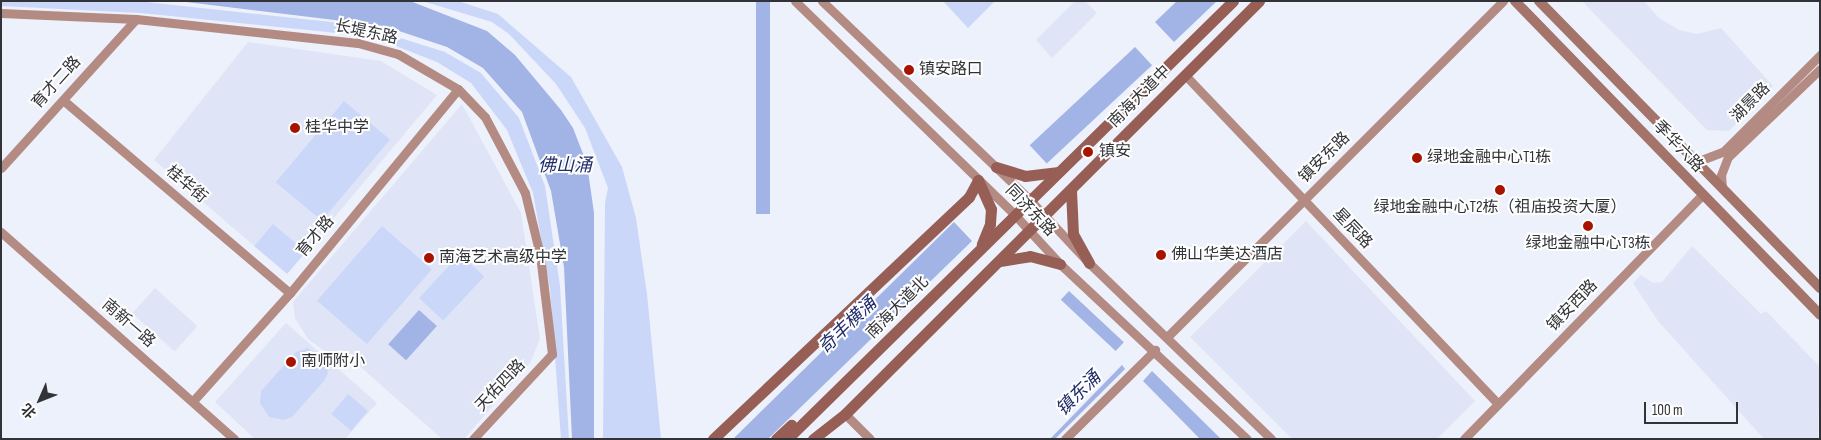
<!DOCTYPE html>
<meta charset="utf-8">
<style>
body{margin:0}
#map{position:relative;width:1821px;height:440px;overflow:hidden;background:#edf1fb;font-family:"Sofia Sans Condensed","Noto Sans SC",sans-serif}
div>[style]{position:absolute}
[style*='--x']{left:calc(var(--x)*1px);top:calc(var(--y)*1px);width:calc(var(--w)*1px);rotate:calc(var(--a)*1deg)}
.built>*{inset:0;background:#dfe5f6;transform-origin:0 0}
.green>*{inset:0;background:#cbd7f9;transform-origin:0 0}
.water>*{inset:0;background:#a2b4e6;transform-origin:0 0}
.secondary>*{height:9px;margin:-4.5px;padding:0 4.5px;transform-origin:4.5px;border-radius:4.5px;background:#b48b83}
.primary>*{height:10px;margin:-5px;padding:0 5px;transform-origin:5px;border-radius:5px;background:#a4736a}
.highway>*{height:11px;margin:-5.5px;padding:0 5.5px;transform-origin:5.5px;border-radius:5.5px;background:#965e54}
.dots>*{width:14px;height:14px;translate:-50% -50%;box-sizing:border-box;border:2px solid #fefefe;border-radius:50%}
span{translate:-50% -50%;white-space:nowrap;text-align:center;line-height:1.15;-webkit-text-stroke:4px #fefefe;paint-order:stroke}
.street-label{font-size:16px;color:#313337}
.poi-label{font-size:16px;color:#313337}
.left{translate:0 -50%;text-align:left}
.water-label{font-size:18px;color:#202d69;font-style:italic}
.frame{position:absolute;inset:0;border:2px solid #313337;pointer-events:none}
.north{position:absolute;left:15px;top:375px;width:50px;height:50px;-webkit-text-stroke:4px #fefefe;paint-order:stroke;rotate:226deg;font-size:14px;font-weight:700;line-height:20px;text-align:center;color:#313337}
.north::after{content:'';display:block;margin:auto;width:18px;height:22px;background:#313337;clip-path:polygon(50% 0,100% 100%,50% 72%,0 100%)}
.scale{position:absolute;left:1644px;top:402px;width:94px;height:22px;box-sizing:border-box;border:2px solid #313337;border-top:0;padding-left:6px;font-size:15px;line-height:18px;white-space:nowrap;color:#313337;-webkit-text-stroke:4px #fefefe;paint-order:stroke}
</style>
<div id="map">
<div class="built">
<div style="clip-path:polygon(1075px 1px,1085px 1px,1097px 13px,1052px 58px,1036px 40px)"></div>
<div style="clip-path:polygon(1582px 1px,1644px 1px,1659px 18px,1679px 30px,1697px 34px,1721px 28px,1773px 86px,1729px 131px,1707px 130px)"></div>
<div style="clip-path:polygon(248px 42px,381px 61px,437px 95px,287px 274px,154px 160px)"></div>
<div style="clip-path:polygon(462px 104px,521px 213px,540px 339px,530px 363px,464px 439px,442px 439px,346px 354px,323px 350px,308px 339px,295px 318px,293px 302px)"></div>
<div style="clip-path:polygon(1306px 221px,1475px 401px,1437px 439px,1292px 439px,1190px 337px)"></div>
<div style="clip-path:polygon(1692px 246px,1761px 314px,1766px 311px,1820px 367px,1818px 439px,1764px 439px,1658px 321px,1633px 283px,1641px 275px,1653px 283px,1662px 282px)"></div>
<div style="left:155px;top:288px;width:57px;height:34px;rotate:42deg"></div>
<div style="clip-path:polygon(286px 323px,377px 403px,345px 439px,255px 439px,215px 402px)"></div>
</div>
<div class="green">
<div style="clip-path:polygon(1px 1px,146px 2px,359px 25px,445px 52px,481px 73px,519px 118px,545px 186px,560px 286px,569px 439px,561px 439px,550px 289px,533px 193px,507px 130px,471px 83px,437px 62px,383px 41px,357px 35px,141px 13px,1px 6px)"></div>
<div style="clip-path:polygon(422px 1px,458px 1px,498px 14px,571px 77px,622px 167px,636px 218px,647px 294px,661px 439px,603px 439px,605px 203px,608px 188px,585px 128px,556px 84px,509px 34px,492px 22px)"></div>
<div style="clip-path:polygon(943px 1px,995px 1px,968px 28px)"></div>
<div style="left:344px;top:101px;width:60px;height:106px;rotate:40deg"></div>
<div style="left:273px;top:224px;width:43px;height:29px;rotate:40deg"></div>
<div style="left:382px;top:226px;width:66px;height:99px;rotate:41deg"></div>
<div style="left:460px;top:254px;width:33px;height:60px;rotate:43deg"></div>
<div style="clip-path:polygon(308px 348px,326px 364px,328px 373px,324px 381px,292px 417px,284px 420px,269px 417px,260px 403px,261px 391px,296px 352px)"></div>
<div style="left:348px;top:394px;width:26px;height:26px;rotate:40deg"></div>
</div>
<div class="water">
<div style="clip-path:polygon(178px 1px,410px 1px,487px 31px,515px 55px,561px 110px,573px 128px,587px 164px,594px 213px,594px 439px,572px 439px,564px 267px,551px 191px,522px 112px,483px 68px,447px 47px,384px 26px)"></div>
<div style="left:756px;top:1px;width:14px;height:213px"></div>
<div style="clip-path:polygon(1177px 1px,1217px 1px,1174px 42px,1155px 22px)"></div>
<div style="left:1135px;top:47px;width:25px;height:144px;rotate:47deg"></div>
<div style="clip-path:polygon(954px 222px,972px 241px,768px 439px,733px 439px)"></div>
<div style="left:1069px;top:291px;width:75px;height:12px;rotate:43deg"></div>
<div style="left:419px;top:310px;width:24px;height:46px;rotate:42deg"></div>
<div style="clip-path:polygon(1122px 365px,1125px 369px,1055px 439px,1050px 439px)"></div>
<div style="clip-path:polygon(1152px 371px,1221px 439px,1200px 439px,1143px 381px)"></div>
</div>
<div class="secondary">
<div style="--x:795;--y:1;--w:307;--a:44.2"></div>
<div style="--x:1015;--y:215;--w:67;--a:47.4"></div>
<div style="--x:1060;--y:264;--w:256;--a:43.1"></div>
<div style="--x:822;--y:1;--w:288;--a:43.7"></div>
<div style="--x:1030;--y:200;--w:86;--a:46.9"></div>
<div style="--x:1089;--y:263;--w:253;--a:44"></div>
<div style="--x:1;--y:13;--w:135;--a:2.5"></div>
<div style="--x:136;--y:19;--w:223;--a:6.2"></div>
<div style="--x:358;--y:43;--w:41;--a:15.4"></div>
<div style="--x:398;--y:54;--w:69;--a:30.3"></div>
<div style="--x:458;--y:89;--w:39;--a:46"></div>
<div style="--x:485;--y:117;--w:86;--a:62.2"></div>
<div style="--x:525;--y:193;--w:64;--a:76.4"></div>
<div style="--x:540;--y:255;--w:100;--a:83.1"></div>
<div style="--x:552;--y:354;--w:116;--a:132.9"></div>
<div style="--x:1185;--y:75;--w:454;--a:46.4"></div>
<div style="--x:63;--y:100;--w:298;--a:40.4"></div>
<div style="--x:1696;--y:162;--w:30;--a:-21"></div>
<div style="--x:1724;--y:151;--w:136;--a:-45"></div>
<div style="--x:1;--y:168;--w:201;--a:-47.8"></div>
<div style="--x:1722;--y:188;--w:13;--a:-94"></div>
<div style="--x:1721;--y:175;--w:19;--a:-69"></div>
<div style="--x:1728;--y:157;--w:127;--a:-43.7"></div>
<div style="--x:1;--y:232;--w:312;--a:41.6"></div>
<div style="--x:1168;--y:336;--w:474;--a:-45"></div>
<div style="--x:193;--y:401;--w:145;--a:-48.1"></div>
<div style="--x:290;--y:293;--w:264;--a:-50.5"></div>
<div style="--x:845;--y:414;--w:35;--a:45"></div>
<div style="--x:1065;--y:439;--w:127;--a:-44.7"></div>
<div style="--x:1464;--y:439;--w:342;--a:-45.7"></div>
</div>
<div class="primary">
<div style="--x:1515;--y:1;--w:438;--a:45.8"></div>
<div style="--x:1539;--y:1;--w:402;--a:45.6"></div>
</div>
<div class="highway">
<div style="--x:996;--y:167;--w:30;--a:17"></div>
<div style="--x:1025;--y:176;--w:32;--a:-7"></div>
<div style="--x:978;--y:180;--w:32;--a:66"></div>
<div style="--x:991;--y:209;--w:15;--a:94"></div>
<div style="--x:990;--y:224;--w:22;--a:112"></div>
<div style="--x:1071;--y:190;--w:44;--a:87.4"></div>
<div style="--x:1073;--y:234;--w:33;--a:61"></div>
<div style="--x:1000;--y:261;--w:30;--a:-9"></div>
<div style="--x:1030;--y:256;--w:31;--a:15"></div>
<div style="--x:713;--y:439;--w:352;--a:-43.4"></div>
<div style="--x:969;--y:197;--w:19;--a:-62"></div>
<div style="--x:776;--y:439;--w:21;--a:-43"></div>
<div style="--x:787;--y:439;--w:625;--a:-44.48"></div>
<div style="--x:813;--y:439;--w:41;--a:-38"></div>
<div style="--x:845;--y:414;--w:585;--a:-44.93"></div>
</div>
<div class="dots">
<div style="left:909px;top:70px;background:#a61400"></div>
<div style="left:295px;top:128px;background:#a61400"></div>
<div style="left:1088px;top:152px;background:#a61400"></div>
<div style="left:1417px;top:158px;background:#a61400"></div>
<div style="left:1500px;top:190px;background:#a61400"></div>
<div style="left:1588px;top:226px;background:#a61400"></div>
<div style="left:1161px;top:255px;background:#a61400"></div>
<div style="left:429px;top:258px;background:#a61400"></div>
<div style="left:291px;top:362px;background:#a61400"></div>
</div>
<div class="street-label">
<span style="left:366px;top:33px;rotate:12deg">长堤东路</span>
<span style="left:57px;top:83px;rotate:-48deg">育才二路</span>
<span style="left:1140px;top:97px;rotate:-45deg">南海大道中</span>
<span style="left:1751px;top:103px;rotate:-45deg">湖景路</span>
<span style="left:1678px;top:147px;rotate:46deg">季华六路</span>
<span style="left:1325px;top:158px;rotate:-45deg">镇安东路</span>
<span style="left:186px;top:185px;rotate:40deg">桂华街</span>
<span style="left:1030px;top:211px;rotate:46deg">同济东路</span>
<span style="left:1352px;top:229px;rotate:46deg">星辰路</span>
<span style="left:316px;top:237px;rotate:-50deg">育才路</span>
<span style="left:1573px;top:306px;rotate:-46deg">镇安西路</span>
<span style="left:898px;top:308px;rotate:-45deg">南海大道北</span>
<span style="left:128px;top:324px;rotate:41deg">南新一路</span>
<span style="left:501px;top:386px;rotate:-47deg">天佑四路</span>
</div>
<div class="poi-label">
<span class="left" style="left:919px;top:70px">镇安路口</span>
<span class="left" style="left:305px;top:128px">桂华中学</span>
<span class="left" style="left:1099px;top:152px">镇安</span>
<span class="left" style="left:1427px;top:158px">绿地金融中心T1栋</span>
<span style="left:1500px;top:208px">绿地金融中心T2栋（祖庙投资大厦）</span>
<span style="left:1588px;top:244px">绿地金融中心T3栋</span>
<span class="left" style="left:1171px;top:255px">佛山华美达酒店</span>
<span class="left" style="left:439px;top:258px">南海艺术高级中学</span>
<span class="left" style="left:301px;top:362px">南师附小</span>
</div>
<div class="water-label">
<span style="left:565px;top:166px">佛山涌</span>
<span style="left:848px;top:326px;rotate:-44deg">奇丰横涌</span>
<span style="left:1079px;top:394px;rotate:-45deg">镇东涌</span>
</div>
<div class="frame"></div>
<div class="north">北</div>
<div class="scale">100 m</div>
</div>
